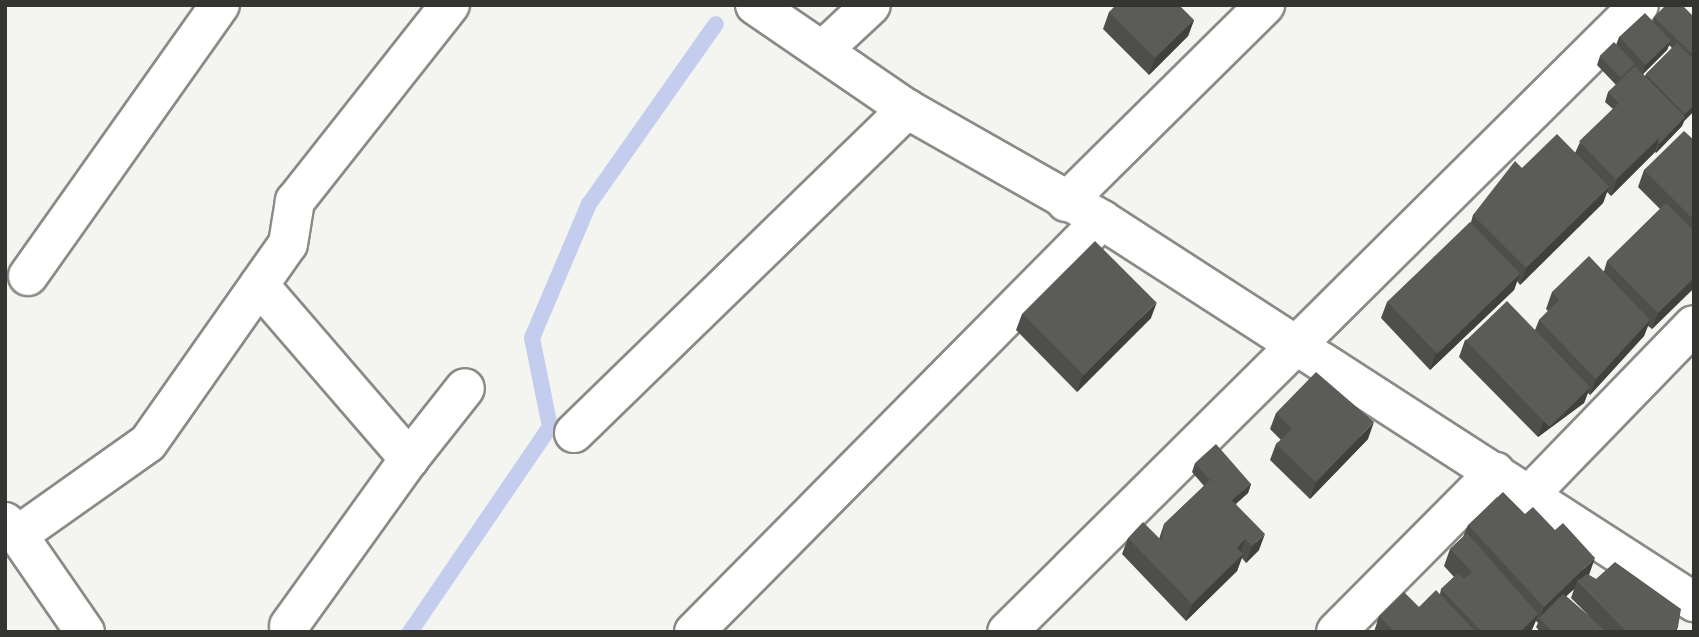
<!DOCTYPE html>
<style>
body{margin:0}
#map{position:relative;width:1699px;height:637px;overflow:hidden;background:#f4f5f0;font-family:"Source Serif 4",serif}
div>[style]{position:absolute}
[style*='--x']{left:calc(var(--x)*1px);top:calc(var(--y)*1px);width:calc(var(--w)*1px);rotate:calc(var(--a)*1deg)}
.stream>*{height:16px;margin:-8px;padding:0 8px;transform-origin:8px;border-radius:8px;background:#c4cdee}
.roads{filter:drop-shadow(2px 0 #8a8b87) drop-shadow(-2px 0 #8a8b87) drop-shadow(0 2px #8a8b87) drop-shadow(0 -2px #8a8b87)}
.street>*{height:38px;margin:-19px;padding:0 19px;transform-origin:19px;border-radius:19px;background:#fff}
.wall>*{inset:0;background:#4e4f4b}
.shaded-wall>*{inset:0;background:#40403d}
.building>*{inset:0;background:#5b5c57;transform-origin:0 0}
span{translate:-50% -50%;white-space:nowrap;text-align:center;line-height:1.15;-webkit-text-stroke:7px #fff;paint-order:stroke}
.frame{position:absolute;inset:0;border:7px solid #343432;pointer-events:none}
</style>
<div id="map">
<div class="stream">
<div style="--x:410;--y:632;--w:248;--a:-55.7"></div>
<div style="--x:550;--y:427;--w:91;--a:-101.4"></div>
<div style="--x:532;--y:338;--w:146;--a:-67"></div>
<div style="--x:589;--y:204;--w:220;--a:-54.8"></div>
</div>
<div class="roads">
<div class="street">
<div style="--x:755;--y:5;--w:184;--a:34.4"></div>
<div style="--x:907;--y:109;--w:224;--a:29.6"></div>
<div style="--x:1102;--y:220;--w:705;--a:32.83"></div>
<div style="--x:824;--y:49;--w:64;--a:-43.1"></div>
<div style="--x:1066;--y:202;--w:280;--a:-44.7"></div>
<div style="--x:28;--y:276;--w:332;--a:-54.7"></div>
<div style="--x:259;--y:285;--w:230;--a:49.2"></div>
<div style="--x:409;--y:459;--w:90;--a:-51.7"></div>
<div style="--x:574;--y:433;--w:465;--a:-44.2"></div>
<div style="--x:1530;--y:494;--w:235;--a:-45.9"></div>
<div style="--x:5;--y:522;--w:18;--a:45"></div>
<div style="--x:18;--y:535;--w:159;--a:-35.3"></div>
<div style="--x:148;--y:443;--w:243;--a:-54.9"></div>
<div style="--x:288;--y:244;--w:44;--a:-80.8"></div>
<div style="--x:295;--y:201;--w:250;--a:-51.7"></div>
<div style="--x:18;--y:535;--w:118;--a:55.4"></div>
<div style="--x:289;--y:626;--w:206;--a:-54.3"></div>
<div style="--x:694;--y:632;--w:580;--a:-45.28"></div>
<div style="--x:1007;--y:632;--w:890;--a:-44.77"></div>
<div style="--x:1336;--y:632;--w:226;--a:-45.2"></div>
</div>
</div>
<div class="wall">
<div style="clip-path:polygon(1109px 12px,1194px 20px,1188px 36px,1149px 75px,1103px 29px)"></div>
<div style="clip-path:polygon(evenodd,1654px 17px,1694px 17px,1694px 56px,1692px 58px,1694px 60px,1694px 111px,1684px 121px,1682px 126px,1656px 153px,1655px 152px,1611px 196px,1607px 192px,1603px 203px,1520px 285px,1517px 281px,1514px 290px,1430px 370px,1381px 318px,1387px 302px,1471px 222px,1473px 215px,1522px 168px,1575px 153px,1580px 142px,1613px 109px,1605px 102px,1608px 92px,1616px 85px,1597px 65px,1600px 56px,1616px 45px,1619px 37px,1653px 21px,1654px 17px,1669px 45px,1672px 48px,1646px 74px,1645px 76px,1643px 74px,1667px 50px,1669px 45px)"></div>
<div style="clip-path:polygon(1694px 140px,1694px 288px,1652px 329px,1648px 326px,1644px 336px,1590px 395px,1588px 393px,1584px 403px,1538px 437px,1459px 357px,1465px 340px,1535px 330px,1539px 320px,1548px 311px,1546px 309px,1552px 292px,1604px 271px,1607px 261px,1660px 209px,1638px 187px,1644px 170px)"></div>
<div style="clip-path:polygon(1022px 314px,1151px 318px,1077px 392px,1016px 330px)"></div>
<div style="clip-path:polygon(1276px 413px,1368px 439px,1310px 499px,1270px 460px,1276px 444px,1281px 440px,1270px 429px)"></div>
<div style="clip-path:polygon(1195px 463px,1251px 484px,1248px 493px,1236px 504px,1259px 550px,1246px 563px,1242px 558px,1237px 571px,1186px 621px,1122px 554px,1128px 538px,1159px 539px,1164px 524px,1204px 486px,1192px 472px)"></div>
<div style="clip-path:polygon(evenodd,1525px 514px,1589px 575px,1678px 627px,1676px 632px,1540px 632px,1536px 627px,1538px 623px,1536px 621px,1531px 632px,1374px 632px,1379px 616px,1419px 607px,1440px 594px,1441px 589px,1454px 577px,1444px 566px,1450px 549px,1463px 537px,1468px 525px,1525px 514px,1574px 589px,1571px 598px,1589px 616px,1566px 596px,1574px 589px)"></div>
</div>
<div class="shaded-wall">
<div style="clip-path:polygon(1194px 20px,1188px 36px,1149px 75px,1155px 58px)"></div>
<div style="clip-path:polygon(1671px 41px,1667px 50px,1642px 75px,1646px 65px)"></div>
<div style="clip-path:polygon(1694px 105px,1694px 111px,1684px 121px,1682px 126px,1656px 153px,1659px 144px,1683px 119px,1685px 114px)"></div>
<div style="clip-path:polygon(1660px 137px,1654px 153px,1611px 196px,1617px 179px)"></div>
<div style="clip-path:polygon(1609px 187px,1603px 203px,1520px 285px,1526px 268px)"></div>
<div style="clip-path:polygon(1520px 274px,1514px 290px,1430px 370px,1436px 353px)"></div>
<div style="clip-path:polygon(1694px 278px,1694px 288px,1652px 329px,1658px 313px)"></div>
<div style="clip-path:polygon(1157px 302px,1151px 318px,1077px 392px,1083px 375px)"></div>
<div style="clip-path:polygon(1650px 320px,1644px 336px,1590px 395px,1596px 379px)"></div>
<div style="clip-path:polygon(1590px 387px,1584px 403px,1538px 437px,1544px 420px)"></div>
<div style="clip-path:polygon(1374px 422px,1368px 439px,1310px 499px,1316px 482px)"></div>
<div style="clip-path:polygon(1251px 484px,1248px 493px,1226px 511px,1230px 502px)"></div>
<div style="clip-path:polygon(1265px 534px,1259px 550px,1246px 563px,1252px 546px)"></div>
<div style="clip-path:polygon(1245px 539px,1239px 556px,1237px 548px)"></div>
<div style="clip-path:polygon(1243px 554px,1237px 571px,1186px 621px,1192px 604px)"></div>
<div style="clip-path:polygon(1595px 558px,1589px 575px,1577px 581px,1574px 589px,1541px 620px,1540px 618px,1544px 607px)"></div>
<div style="clip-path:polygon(1538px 614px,1531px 632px,1520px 632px)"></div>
</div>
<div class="building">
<div style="clip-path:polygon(1116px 5px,1179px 5px,1194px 20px,1155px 58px,1109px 12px)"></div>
<div style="clip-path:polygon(1666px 5px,1682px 5px,1694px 17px,1694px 50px,1691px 53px,1654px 17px)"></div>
<div style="left:1645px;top:13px;width:38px;height:35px;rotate:47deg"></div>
<div style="left:1614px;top:42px;width:30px;height:20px;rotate:46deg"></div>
<div style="clip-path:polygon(1677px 43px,1694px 60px,1694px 105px,1685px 114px,1646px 74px)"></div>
<div style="clip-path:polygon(1635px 66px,1685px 117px,1659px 144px,1658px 142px,1660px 137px,1623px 99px,1619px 103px,1608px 92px)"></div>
<div style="left:1623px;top:99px;width:53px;height:61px;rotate:46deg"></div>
<div style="clip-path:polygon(1684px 131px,1694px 140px,1694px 220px,1644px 170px)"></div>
<div style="clip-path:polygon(1557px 134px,1609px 187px,1526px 268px,1473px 215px,1515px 161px,1522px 168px)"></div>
<div style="clip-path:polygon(1666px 203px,1694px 231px,1694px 264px,1693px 265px,1694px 266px,1694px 278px,1658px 313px,1607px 261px)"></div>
<div style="left:1470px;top:222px;width:72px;height:115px;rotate:46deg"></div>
<div style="left:1095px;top:241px;width:87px;height:103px;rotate:45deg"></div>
<div style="clip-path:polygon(1589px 256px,1650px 320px,1596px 379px,1539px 320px,1559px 300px,1552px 292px)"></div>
<div style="left:1507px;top:301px;width:120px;height:57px;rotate:46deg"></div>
<div style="clip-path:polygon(1316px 372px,1374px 422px,1316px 482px,1276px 444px,1292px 429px,1276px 413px)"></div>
<div style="clip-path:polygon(1216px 444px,1251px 484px,1232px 500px,1211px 479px,1210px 480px,1195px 463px)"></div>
<div style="clip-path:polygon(1211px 479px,1265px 534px,1252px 546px,1245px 539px,1237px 548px,1243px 554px,1192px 604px,1128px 538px,1143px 522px,1162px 541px,1164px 524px)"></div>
<div style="clip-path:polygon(1503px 492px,1525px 514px,1533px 507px,1555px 530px,1563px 523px,1595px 558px,1544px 607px,1468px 525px)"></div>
<div style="clip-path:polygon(1467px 533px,1538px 614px,1520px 632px,1482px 632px,1441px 589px,1458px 573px,1464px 579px,1472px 572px,1450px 549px)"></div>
<div style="clip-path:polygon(1615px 562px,1681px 609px,1678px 627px,1672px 632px,1627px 632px,1577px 581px,1587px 574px,1596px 579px)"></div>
<div style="clip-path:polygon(1436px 590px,1476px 632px,1395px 632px,1379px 616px,1404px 592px,1419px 607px)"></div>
<div style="clip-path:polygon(1563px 594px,1607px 632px,1553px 632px,1539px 618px)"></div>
</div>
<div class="frame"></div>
</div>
